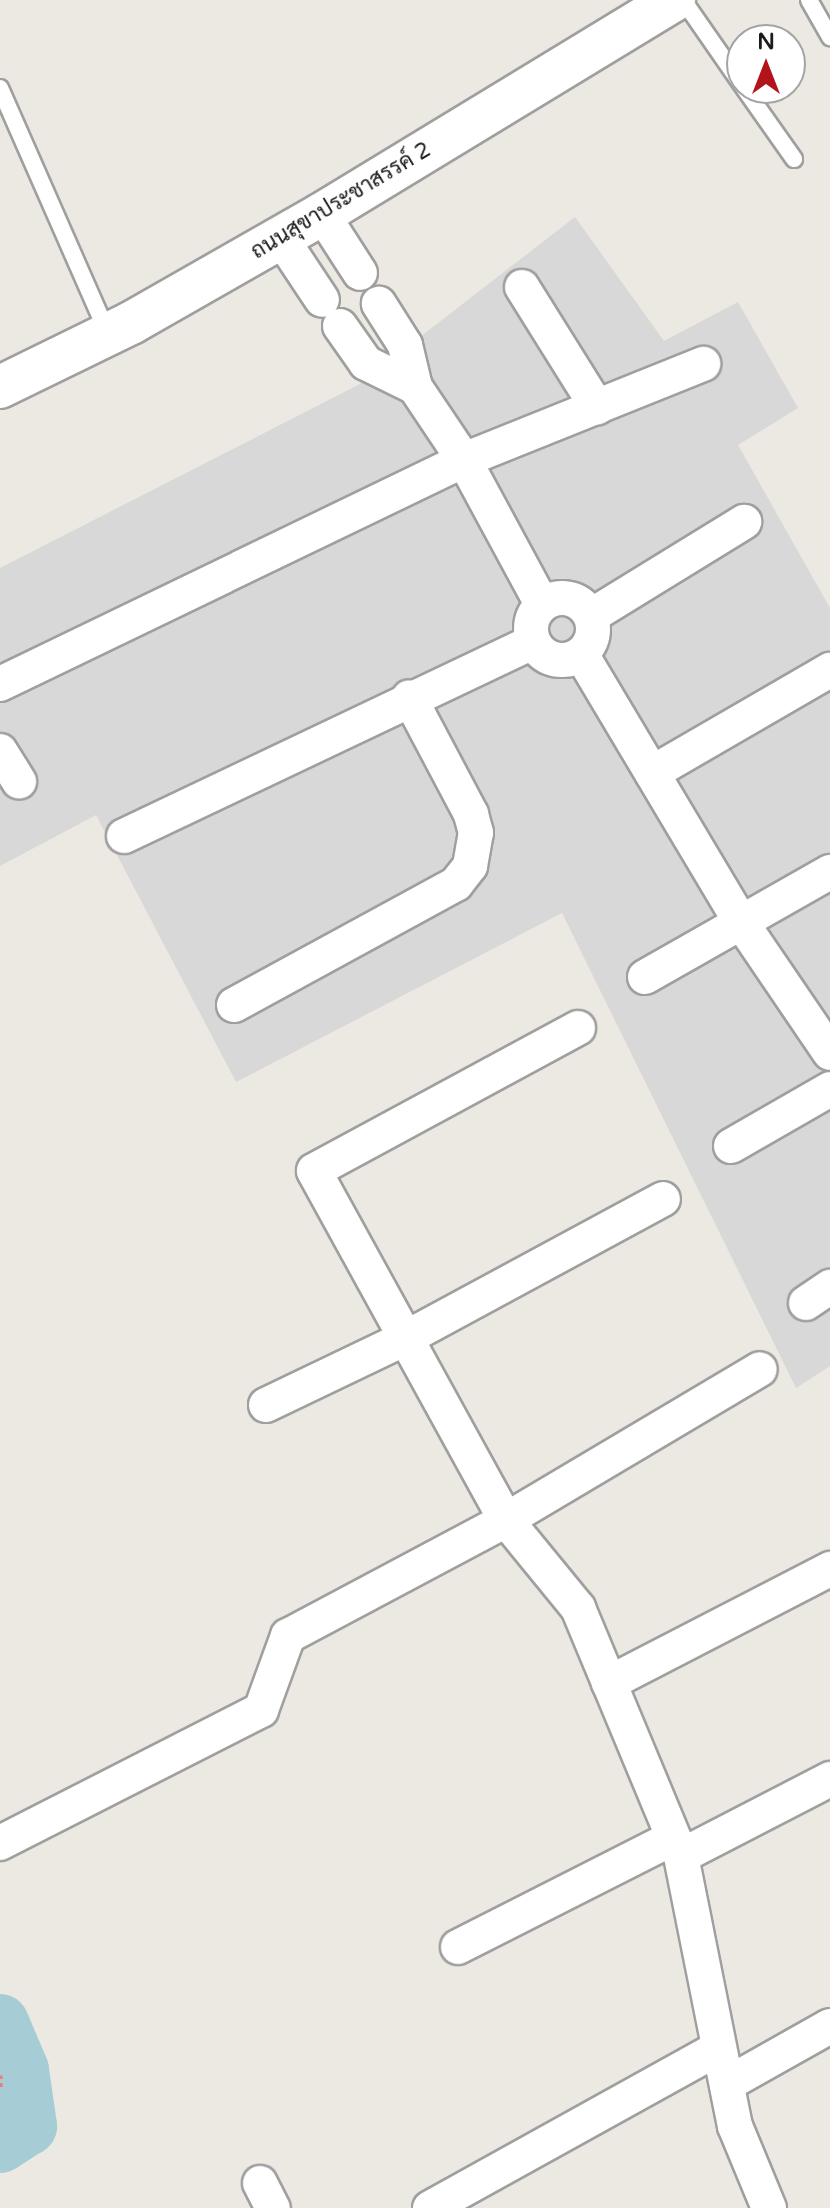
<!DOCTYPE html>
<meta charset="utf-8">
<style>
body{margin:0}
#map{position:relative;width:830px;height:2208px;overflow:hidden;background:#ece8e2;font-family:"Varela Round",Sarabun,sans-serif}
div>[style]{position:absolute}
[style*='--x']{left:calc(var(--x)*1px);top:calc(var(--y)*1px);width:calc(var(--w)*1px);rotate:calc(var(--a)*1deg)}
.residential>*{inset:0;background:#d9d8d8}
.river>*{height:58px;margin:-29px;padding:0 29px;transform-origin:29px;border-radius:29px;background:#a6cdd6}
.path>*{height:5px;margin-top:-2.5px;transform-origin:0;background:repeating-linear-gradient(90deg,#eb7b74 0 4px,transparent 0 8px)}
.roads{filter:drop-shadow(2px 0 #9f9f9f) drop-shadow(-2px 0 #9f9f9f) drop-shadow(0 2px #9f9f9f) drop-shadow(0 -2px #9f9f9f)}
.service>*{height:16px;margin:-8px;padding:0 8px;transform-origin:8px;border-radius:8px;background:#fff}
.minor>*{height:34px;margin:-17px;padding:0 17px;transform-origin:17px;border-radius:17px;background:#fff}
.minor>.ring{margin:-17px;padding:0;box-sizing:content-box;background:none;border:34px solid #fff;border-radius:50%}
.tertiary>*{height:42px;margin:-21px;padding:0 21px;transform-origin:21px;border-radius:21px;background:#fff}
span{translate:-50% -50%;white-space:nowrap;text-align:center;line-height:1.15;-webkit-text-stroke:7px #fff;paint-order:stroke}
.street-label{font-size:22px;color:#1b1b1b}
.north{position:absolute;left:726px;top:24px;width:80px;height:80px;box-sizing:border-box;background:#fff;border:2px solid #a4a4a4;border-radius:50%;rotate:0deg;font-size:22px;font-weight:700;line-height:32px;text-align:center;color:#1b1b1b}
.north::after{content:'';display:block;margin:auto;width:28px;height:36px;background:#b3131a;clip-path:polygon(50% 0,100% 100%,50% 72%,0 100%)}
</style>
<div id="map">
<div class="residential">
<div style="clip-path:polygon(575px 217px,664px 341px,738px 302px,798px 408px,738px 445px,830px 608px,830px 1366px,796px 1388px,562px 913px,236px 1082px,96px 815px,0 866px,0 568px,358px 385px)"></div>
</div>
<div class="river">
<div style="--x:0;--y:2023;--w:51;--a:66.9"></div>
<div style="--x:20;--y:2070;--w:57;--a:81.9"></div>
<div style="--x:28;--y:2126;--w:33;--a:147"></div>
</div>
<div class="path">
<div style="--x:0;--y:2075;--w:15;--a:90"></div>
</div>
<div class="roads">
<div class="service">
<div style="--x:683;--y:0;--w:103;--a:55.2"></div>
<div style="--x:809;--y:0;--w:43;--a:60.4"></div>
<div style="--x:0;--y:88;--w:266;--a:66.3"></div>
<div style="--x:744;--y:88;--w:87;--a:54.8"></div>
</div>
<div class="minor">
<div style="--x:322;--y:214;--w:70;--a:57.2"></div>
<div style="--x:281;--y:238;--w:74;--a:56.5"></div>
<div style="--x:522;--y:287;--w:142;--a:58"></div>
<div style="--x:340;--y:326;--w:45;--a:54.9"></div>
<div style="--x:366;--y:363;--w:55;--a:26.1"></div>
<div style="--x:415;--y:387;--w:43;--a:-103.4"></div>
<div style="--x:405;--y:345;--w:49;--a:-122.4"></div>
<div style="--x:415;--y:387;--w:88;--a:56.1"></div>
<div style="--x:464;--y:460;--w:164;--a:61.6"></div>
<div class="ring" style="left:531px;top:598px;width:28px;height:28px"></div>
<div style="--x:591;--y:616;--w:180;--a:-31.6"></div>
<div style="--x:581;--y:654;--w:312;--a:59.2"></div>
<div style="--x:741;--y:922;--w:158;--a:55.8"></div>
<div style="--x:0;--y:684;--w:515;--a:-25.77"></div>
<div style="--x:464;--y:460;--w:258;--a:-21.9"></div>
<div style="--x:0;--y:751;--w:36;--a:58"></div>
<div style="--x:652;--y:773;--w:206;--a:-30.1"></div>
<div style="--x:124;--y:836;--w:452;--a:-25.4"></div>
<div style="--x:645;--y:977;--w:213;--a:-29.6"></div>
<div style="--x:234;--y:1005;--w:253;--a:-28.6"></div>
<div style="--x:456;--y:884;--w:23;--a:-52"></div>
<div style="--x:470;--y:866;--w:34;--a:-80"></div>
<div style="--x:476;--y:833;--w:20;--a:-105"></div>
<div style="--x:471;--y:814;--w:132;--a:-117.9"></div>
<div style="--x:578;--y:1028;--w:300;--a:151.6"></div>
<div style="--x:314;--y:1171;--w:398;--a:61.2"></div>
<div style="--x:506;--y:1520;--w:114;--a:50.7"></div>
<div style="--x:578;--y:1608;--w:269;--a:67.4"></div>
<div style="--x:681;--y:1856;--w:275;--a:78.7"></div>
<div style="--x:735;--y:2126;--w:89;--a:67.5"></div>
<div style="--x:731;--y:1146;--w:114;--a:-29.9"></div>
<div style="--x:806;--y:1303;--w:29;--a:-34"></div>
<div style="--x:266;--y:1405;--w:155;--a:-25.6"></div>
<div style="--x:406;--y:1338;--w:292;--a:-28.4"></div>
<div style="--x:609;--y:1683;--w:249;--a:-27.3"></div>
<div style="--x:0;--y:1843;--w:293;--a:-27"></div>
<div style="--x:261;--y:1710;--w:79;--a:-70"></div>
<div style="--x:288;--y:1636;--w:247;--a:-28"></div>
<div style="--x:506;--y:1520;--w:295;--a:-30.7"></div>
<div style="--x:681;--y:1856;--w:168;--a:-27.3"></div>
<div style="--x:458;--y:1947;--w:241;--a:-26.9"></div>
<div style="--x:727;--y:2084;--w:118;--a:-29.4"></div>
<div style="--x:260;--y:2183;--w:28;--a:63"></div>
<div style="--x:430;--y:2208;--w:330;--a:-29"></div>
</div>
<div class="tertiary">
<div style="--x:0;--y:387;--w:146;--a:-26"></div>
<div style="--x:131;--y:323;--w:220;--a:-29.7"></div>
<div style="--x:322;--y:214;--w:412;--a:-31.3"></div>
</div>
</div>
<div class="street-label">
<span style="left:341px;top:201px;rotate:-31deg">ถนนสุขาประชาสรรค์ 2</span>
</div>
<div class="north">N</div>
</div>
